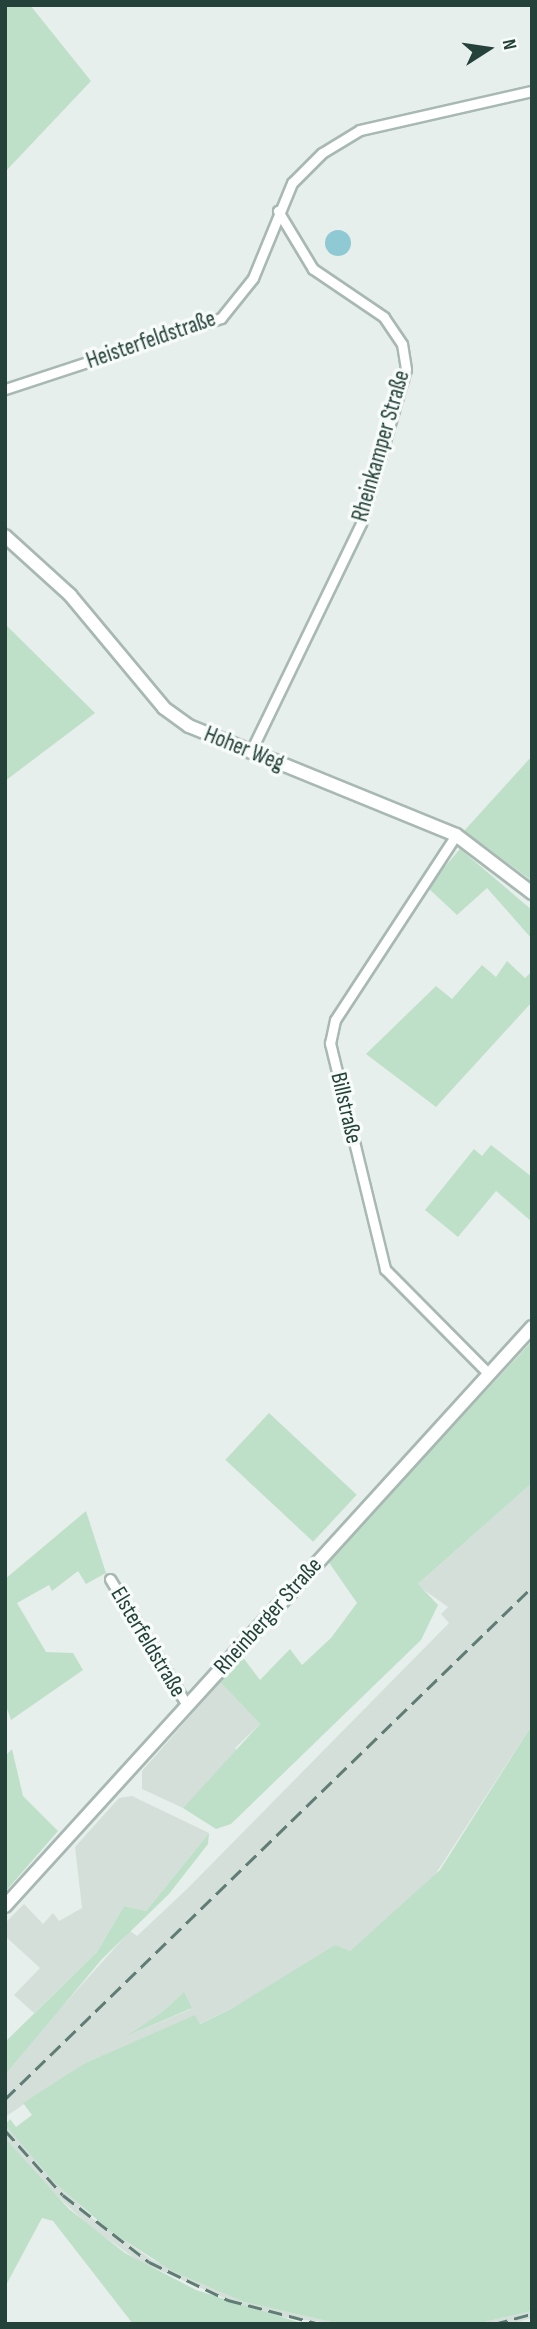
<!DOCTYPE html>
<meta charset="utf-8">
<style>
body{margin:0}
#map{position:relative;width:537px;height:2329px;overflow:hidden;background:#e6efeb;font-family:"Sofia Sans Condensed",sans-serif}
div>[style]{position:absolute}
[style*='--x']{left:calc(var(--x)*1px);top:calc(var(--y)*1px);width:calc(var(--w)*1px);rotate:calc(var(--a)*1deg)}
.built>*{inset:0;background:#d4dfda}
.green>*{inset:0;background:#bfe0c8;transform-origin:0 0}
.water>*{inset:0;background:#8ec9d4}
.round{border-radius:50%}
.roads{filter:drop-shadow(2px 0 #a8b8b2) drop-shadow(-2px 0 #a8b8b2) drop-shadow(0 2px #a8b8b2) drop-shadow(0 -2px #a8b8b2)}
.minor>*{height:9px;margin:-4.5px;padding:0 4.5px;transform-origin:4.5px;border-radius:4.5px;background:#fff}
.secondary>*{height:12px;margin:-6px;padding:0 6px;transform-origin:6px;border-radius:6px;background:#fff}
.rail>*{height:2.5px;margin-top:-1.25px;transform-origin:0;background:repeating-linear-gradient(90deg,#5f7d75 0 14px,transparent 0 21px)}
span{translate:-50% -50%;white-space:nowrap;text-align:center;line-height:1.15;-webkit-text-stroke:7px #f7fbf9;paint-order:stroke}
.street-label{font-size:23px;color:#24423a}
.frame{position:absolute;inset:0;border:7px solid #24423a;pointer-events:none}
.north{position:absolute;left:453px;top:14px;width:70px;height:70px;-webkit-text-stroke:5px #f7fbf9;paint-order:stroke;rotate:78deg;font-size:19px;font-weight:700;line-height:28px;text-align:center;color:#24423a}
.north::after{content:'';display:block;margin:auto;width:24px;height:32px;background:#24423a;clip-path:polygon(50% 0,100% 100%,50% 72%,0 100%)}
</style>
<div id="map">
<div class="built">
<div style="clip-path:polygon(evenodd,532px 1483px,532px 1725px,433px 1878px,350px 1951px,335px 1946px,231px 2009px,199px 2024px,194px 2016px,85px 2063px,5px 2117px,5px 2075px,59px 2010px,130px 1931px,137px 1936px,187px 1889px,449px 1623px,441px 1614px,448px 1607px,417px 1585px,532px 1483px,183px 1993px,191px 2009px,132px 2034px,162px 2012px,183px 1993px)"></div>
<div style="clip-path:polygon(220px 1682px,260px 1724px,235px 1748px,239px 1753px,183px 1808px,142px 1789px,142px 1771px)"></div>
<div style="clip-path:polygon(132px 1796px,209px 1833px,146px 1911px,124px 1906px,97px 1952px,34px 2013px,14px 1995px,40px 1968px,5px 1936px,5px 1923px,24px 1904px,43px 1924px,53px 1913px,59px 1921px,82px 1908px,75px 1847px,119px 1798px)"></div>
<div style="clip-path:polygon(5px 2125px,92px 2218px,151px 2259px,244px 2302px,340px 2324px,264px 2315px,140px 2262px,88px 2225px,35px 2175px,5px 2138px)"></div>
<div style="clip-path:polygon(532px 2311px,532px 2318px,510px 2324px,476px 2324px)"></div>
</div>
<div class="green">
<div style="clip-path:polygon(5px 5px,30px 5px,91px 81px,5px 172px)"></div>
<div style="clip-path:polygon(5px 624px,95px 713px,5px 781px)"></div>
<div style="clip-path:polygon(532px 756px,532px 881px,464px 831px)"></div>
<div style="clip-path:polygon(460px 849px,532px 910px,532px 939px,487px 888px,457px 915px,427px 887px)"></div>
<div style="clip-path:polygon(507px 961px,525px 978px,532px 971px,532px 1002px,436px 1107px,366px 1054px,436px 986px,452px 999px,482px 965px,496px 977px)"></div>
<div style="clip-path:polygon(491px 1145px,532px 1177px,532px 1222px,496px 1191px,458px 1237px,425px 1210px,474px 1149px,482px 1156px)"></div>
<div style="clip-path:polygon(532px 1341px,532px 1483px,418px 1584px,438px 1605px,421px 1640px,231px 1824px,216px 1829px,183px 1808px,260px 1724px,220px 1682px,242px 1656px,260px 1680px,290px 1649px,302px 1665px,331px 1638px,357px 1603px,328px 1561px)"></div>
<div style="left:269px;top:1413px;width:120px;height:64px;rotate:43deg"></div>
<div style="clip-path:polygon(86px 1511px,106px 1573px,86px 1584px,78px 1571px,52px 1591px,49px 1585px,17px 1603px,46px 1652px,73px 1653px,83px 1670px,11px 1720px,5px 1703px,5px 1579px)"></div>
<div style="clip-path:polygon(532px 1725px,532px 2311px,476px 2324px,340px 2324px,244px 2302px,172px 2271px,110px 2231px,55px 2183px,5px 2125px,10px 2119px,16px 2127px,32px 2115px,23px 2103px,85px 2063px,195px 2015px,200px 2024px,231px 2009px,335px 1945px,350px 1951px,440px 1870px)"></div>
<div style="clip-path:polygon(12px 1749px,23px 1796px,58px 1831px,5px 1892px,5px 1756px)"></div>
<div style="clip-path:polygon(209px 1833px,208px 1844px,169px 1894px,102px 1959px,5px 2075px,5px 2042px,97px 1952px,124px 1906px,146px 1911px)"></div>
<div style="clip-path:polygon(184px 1992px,192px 2008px,127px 2036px,162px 2012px)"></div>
<div style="clip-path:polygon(5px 2138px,69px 2209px,125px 2253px,196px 2290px,304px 2324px,133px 2324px,53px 2221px,42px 2218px,5px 2287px)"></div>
</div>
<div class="water">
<div class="round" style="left:325px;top:230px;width:26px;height:26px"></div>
</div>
<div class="roads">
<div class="minor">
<div style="--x:5;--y:389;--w:227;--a:-18.2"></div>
<div style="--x:221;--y:318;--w:51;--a:-51.3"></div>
<div style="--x:253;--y:278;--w:103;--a:-67.7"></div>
<div style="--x:292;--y:183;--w:42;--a:-45"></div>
<div style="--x:322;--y:153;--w:44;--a:-31.2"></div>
<div style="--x:360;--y:130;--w:176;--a:-12.8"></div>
<div style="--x:250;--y:753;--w:255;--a:-64.2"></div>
<div style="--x:361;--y:523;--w:160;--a:-73.7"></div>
<div style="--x:406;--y:369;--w:25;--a:-99"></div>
<div style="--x:402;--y:344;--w:32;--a:-124"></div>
<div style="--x:384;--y:317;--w:86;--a:-145.9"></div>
<div style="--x:313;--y:269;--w:68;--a:-121.1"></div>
<div style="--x:456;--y:835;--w:221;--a:123.2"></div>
<div style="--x:335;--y:1020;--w:24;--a:102"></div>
<div style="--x:330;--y:1043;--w:233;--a:76.3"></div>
<div style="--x:385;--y:1269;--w:146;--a:45.3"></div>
<div style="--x:110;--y:1579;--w:148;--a:58.6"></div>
</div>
<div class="secondary">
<div style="--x:5;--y:536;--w:88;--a:42.2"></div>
<div style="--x:70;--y:595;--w:147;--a:50.2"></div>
<div style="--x:164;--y:708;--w:31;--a:36"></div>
<div style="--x:189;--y:726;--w:288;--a:22.2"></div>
<div style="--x:456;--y:835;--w:96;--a:37.3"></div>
<div style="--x:5;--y:1906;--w:783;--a:-47.69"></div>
</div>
</div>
<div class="rail">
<div style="--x:5;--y:2099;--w:735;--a:-44.17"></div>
<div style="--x:5;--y:2130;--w:87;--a:48.3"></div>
<div style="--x:63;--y:2195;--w:109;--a:37.9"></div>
<div style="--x:149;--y:2262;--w:88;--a:25.7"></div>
<div style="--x:228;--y:2300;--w:95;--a:14.6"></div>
<div style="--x:494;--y:2324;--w:39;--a:-15"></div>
</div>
<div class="street-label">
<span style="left:151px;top:340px;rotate:-19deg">Heisterfeldstraße</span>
<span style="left:381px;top:446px;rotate:-74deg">Rheinkamper Straße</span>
<span style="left:244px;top:749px;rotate:22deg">Hoher Weg</span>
<span style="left:346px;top:1108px;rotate:77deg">Billstraße</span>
<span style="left:268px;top:1616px;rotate:-48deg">Rheinberger Straße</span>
<span style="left:148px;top:1642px;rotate:59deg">Elsterfeldstraße</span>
</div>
<div class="frame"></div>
<div class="north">N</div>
</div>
